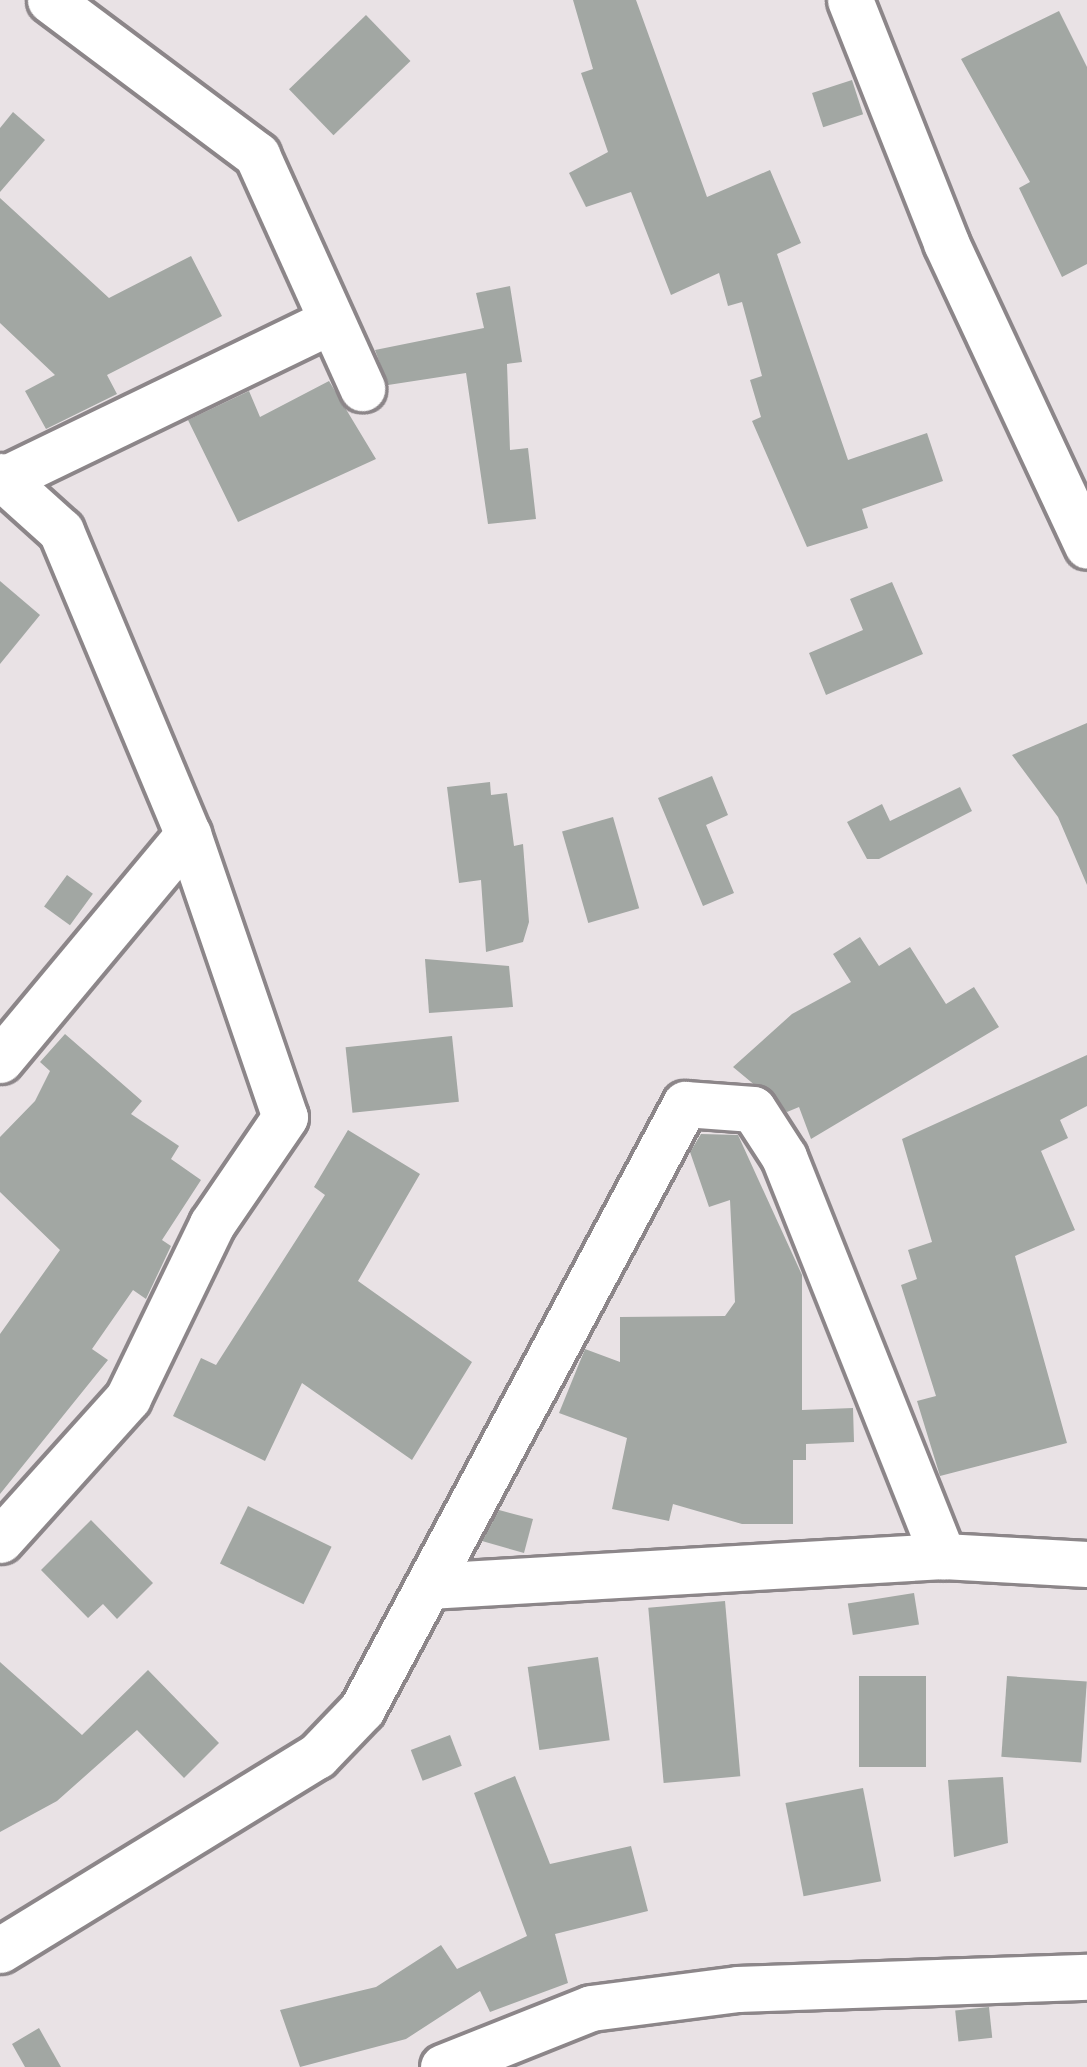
<!DOCTYPE html>
<style>
body{margin:0}
#map{position:relative;width:1087px;height:2067px;overflow:hidden;background:#e9e2e5;font-family:Literata,serif}
div>[style]{position:absolute}
[style*='--x']{left:calc(var(--x)*1px);top:calc(var(--y)*1px);width:calc(var(--w)*1px);rotate:calc(var(--a)*1deg)}
.building>*{inset:0;background:#a2a7a3;transform-origin:0 0}
.roads{filter:drop-shadow(3px 0 #8c8689) drop-shadow(-3px 0 #8c8689) drop-shadow(0 3px #8c8689) drop-shadow(0 -3px #8c8689)}
.street>*{height:45px;margin:-22.5px;padding:0 22.5px;transform-origin:22.5px;border-radius:22.5px;background:#fff}
span{translate:-50% -50%;white-space:nowrap;text-align:center;line-height:1.15;-webkit-text-stroke:10px #e9e2e5;paint-order:stroke}
</style>
<div id="map">
<div class="building">
<div style="clip-path:polygon(573px 0,636px 0,707px 197px,770px 170px,801px 243px,777px 254px,848px 460px,927px 433px,943px 481px,862px 509px,868px 528px,807px 547px,752px 421px,761px 417px,750px 380px,762px 376px,742px 302px,728px 306px,719px 273px,671px 295px,631px 192px,586px 207px,569px 173px,608px 152px,581px 73px,593px 69px)"></div>
<div style="clip-path:polygon(1059px 11px,1087px 67px,1087px 264px,1062px 277px,1019px 188px,1030px 182px,961px 59px)"></div>
<div style="left:366px;top:15px;width:64px;height:107px;rotate:46deg"></div>
<div style="left:852px;top:80px;width:36px;height:42px;rotate:72deg"></div>
<div style="clip-path:polygon(13px 112px,45px 140px,0 192px,0 128px)"></div>
<div style="clip-path:polygon(0 198px,109px 298px,191px 256px,222px 316px,107px 375px,117px 394px,46px 429px,25px 391px,55px 375px,0 323px)"></div>
<div style="clip-path:polygon(510px 286px,522px 362px,507px 364px,510px 450px,528px 448px,536px 519px,488px 524px,466px 373px,388px 385px,375px 350px,484px 328px,476px 293px)"></div>
<div style="clip-path:polygon(329px 381px,376px 459px,238px 522px,188px 420px,249px 391px,260px 417px)"></div>
<div style="clip-path:polygon(0 581px,40px 615px,0 664px)"></div>
<div style="clip-path:polygon(892px 582px,923px 654px,826px 695px,809px 653px,863px 630px,850px 599px)"></div>
<div style="clip-path:polygon(1087px 723px,1087px 885px,1058px 817px,1012px 755px)"></div>
<div style="clip-path:polygon(712px 776px,728px 815px,706px 825px,734px 893px,703px 906px,658px 798px)"></div>
<div style="clip-path:polygon(490px 782px,491px 795px,507px 793px,514px 846px,523px 844px,529px 922px,523px 942px,486px 952px,481px 880px,459px 883px,447px 787px)"></div>
<div style="clip-path:polygon(960px 787px,972px 811px,879px 859px,867px 859px,847px 822px,882px 804px,890px 821px)"></div>
<div style="left:613px;top:817px;width:95px;height:53px;rotate:74deg"></div>
<div style="left:67px;top:875px;width:32px;height:39px;rotate:36deg"></div>
<div style="clip-path:polygon(860px 937px,879px 966px,910px 947px,946px 1004px,974px 987px,999px 1027px,811px 1139px,799px 1107px,787px 1112px,733px 1067px,792px 1014px,851px 982px,833px 954px)"></div>
<div style="clip-path:polygon(425px 959px,509px 966px,513px 1007px,429px 1013px)"></div>
<div style="clip-path:polygon(65px 1034px,142px 1101px,131px 1114px,179px 1146px,171px 1159px,201px 1180px,162px 1240px,171px 1246px,146px 1299px,133px 1290px,92px 1349px,108px 1360px,0 1494px,0 1334px,60px 1250px,0 1192px,0 1137px,35px 1101px,50px 1071px,40px 1062px)"></div>
<div style="left:452px;top:1036px;width:66px;height:107px;rotate:84deg"></div>
<div style="clip-path:polygon(1087px 1055px,1087px 1106px,1060px 1120px,1068px 1138px,1041px 1151px,1075px 1230px,1015px 1256px,1067px 1443px,940px 1476px,917px 1401px,936px 1396px,901px 1285px,917px 1279px,908px 1250px,932px 1242px,902px 1139px)"></div>
<div style="clip-path:polygon(348px 1130px,420px 1174px,358px 1281px,472px 1362px,412px 1460px,302px 1383px,265px 1461px,173px 1416px,201px 1358px,216px 1365px,325px 1195px,314px 1187px)"></div>
<div style="clip-path:polygon(701px 1134px,738px 1135px,802px 1275px,802px 1410px,853px 1408px,854px 1442px,806px 1444px,806px 1460px,793px 1460px,793px 1524px,742px 1524px,673px 1504px,669px 1521px,612px 1509px,627px 1438px,559px 1413px,585px 1349px,620px 1362px,620px 1317px,725px 1316px,735px 1302px,730px 1200px,709px 1207px,690px 1152px)"></div>
<div style="left:248px;top:1506px;width:93px;height:64px;rotate:26deg"></div>
<div style="clip-path:polygon(499px 1510px,533px 1519px,524px 1553px,482px 1541px)"></div>
<div style="clip-path:polygon(91px 1520px,153px 1583px,117px 1619px,103px 1604px,88px 1618px,41px 1570px)"></div>
<div style="left:914px;top:1593px;width:32px;height:67px;rotate:81deg"></div>
<div style="left:725px;top:1601px;width:176px;height:77px;rotate:85deg"></div>
<div style="left:598px;top:1657px;width:84px;height:71px;rotate:82deg"></div>
<div style="clip-path:polygon(0 1662px,82px 1735px,148px 1670px,219px 1743px,184px 1778px,137px 1730px,57px 1801px,0 1832px)"></div>
<div style="left:859px;top:1676px;width:67px;height:91px"></div>
<div style="left:1007px;top:1676px;width:80px;height:81px;rotate:4deg"></div>
<div style="left:450px;top:1735px;width:33px;height:42px;rotate:69deg"></div>
<div style="clip-path:polygon(515px 1776px,550px 1864px,631px 1846px,648px 1911px,555px 1934px,568px 1983px,490px 2012px,480px 1991px,406px 2039px,300px 2067px,280px 2010px,376px 1987px,441px 1945px,457px 1969px,527px 1936px,474px 1793px)"></div>
<div style="clip-path:polygon(1003px 1777px,1008px 1843px,954px 1857px,948px 1780px)"></div>
<div style="left:863px;top:1788px;width:95px;height:79px;rotate:79deg"></div>
<div style="left:989px;top:2007px;width:31px;height:34px;rotate:84deg"></div>
<div style="clip-path:polygon(39px 2028px,61px 2067px,25px 2067px,12px 2044px)"></div>
</div>
<div class="roads">
<div class="street">
<div style="--x:50;--y:0;--w:259;--a:36.8"></div>
<div style="--x:257;--y:155;--w:256;--a:65.7"></div>
<div style="--x:850;--y:0;--w:261;--a:68.4"></div>
<div style="--x:946;--y:243;--w:334;--a:65"></div>
<div style="--x:0;--y:476;--w:82;--a:42"></div>
<div style="--x:61;--y:531;--w:329;--a:67.3"></div>
<div style="--x:188;--y:834;--w:299;--a:71.1"></div>
<div style="--x:285;--y:1117;--w:130;--a:124.3"></div>
<div style="--x:212;--y:1224;--w:193;--a:115.8"></div>
<div style="--x:128;--y:1398;--w:191;--a:132"></div>
<div style="--x:4;--y:479;--w:363;--a:-25.8"></div>
<div style="--x:0;--y:1060;--w:294;--a:-50.2"></div>
<div style="--x:428;--y:1586;--w:516;--a:-3.33"></div>
<div style="--x:943;--y:1556;--w:144;--a:3.2"></div>
<div style="--x:0;--y:1950;--w:372;--a:-31.5"></div>
<div style="--x:317;--y:1756;--w:65;--a:-46.2"></div>
<div style="--x:362;--y:1709;--w:686;--a:-61.9"></div>
<div style="--x:685;--y:1104;--w:68;--a:4.2"></div>
<div style="--x:753;--y:1109;--w:57;--a:57.1"></div>
<div style="--x:784;--y:1157;--w:430;--a:68.3"></div>
<div style="--x:443;--y:2067;--w:159;--a:-21.7"></div>
<div style="--x:591;--y:2008;--w:148;--a:-7.4"></div>
<div style="--x:738;--y:1989;--w:349;--a:-2"></div>
</div>
</div>
</div>
